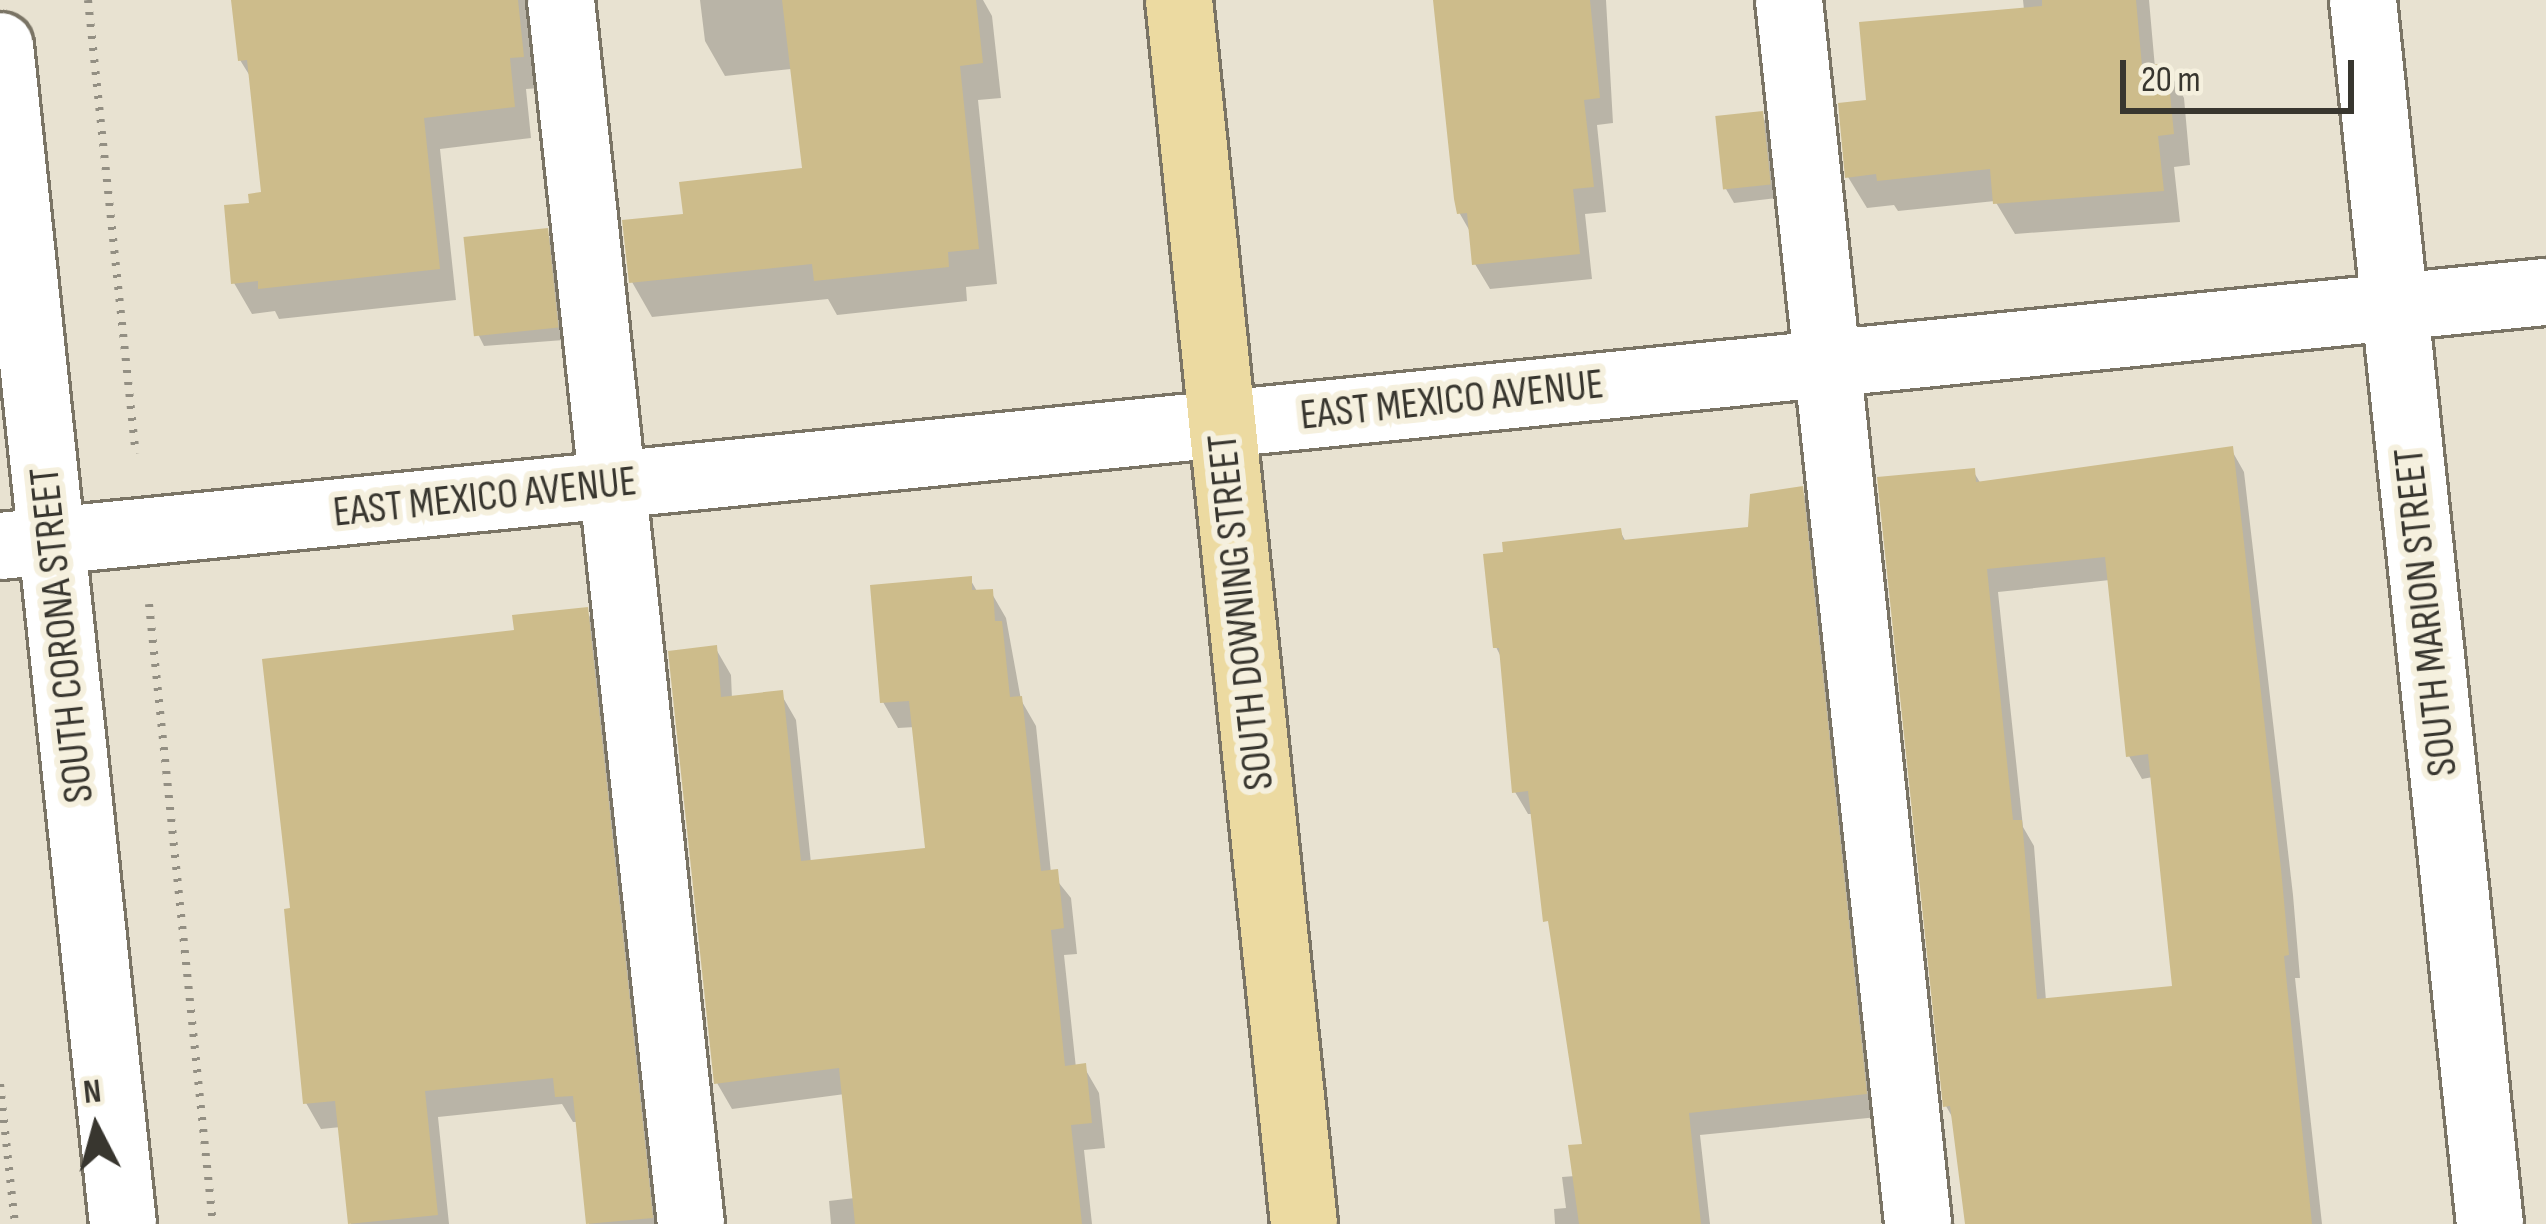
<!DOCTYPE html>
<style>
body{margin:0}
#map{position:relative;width:2546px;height:1224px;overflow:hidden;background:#e8e2d1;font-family:"Sofia Sans Condensed",sans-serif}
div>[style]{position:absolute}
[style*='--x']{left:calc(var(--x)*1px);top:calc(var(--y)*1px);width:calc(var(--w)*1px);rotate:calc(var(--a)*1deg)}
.shadow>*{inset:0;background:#0003}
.building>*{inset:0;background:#cdbc8b;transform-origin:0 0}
.path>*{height:8px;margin-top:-4px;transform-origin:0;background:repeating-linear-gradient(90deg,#938f83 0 3px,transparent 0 12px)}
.roads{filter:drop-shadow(3px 0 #7a7465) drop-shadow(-3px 0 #7a7465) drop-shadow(0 3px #7a7465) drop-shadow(0 -3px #7a7465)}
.minor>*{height:66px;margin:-33px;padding:0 33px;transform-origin:33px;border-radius:33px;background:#fff}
.major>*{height:66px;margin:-33px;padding:0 33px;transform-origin:33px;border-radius:33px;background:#ecdaa1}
span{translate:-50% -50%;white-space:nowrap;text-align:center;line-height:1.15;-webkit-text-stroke:12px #f5f0de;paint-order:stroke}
.street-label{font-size:42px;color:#38362f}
.north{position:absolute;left:36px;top:1068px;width:120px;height:120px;-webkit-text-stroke:9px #f5f0de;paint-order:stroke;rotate:354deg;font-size:33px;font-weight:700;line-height:48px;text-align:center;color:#38362f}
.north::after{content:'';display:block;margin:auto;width:42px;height:54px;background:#38362f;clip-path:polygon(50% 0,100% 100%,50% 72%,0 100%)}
.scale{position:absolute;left:2120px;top:60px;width:234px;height:54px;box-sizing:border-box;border:6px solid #38362f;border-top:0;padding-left:15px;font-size:36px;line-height:42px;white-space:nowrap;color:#38362f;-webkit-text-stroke:9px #f5f0de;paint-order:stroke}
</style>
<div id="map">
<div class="shadow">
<div style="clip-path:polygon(234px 0,531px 0,540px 88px,526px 89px,531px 138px,440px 149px,456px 300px,279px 319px,275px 311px,252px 314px,234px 283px,253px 205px,265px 195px,253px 81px,240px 60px)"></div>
<div style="clip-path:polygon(700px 0,983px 0,992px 16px,1001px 98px,978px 100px,997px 284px,966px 287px,967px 301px,837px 315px,828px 299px,652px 317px,632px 282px,686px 217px,806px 170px,791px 69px,725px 76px,705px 41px)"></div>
<div style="clip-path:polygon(1434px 0,1606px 0,1613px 123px,1597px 125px,1606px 212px,1585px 214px,1592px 279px,1490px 289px,1475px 264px,1472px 235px,1460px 214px)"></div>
<div style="clip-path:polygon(2023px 0,2149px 0,2155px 68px,2166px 66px,2184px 98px,2190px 165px,2174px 167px,2180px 222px,2015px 234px,1995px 201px,1898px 211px,1894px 205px,1867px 208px,1848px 177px,1869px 103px,2024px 10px)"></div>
<div style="clip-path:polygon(1761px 114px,1769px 128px,1777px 198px,1734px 203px,1726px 189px)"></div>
<div style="clip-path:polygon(546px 231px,554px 245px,564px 340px,484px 346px,477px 332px)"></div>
<div style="clip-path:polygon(evenodd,2231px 449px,2244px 472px,2293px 895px,2300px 978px,2295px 978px,2322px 1224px,1968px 1224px,1955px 1122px,1946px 1106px,1973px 471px,1981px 484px,2231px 449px,2110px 580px,2129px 756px,2142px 779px,2153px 777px,2175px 989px,2046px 1001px,2034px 846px,2023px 827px,1998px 592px,2110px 580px)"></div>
<div style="clip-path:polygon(1801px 489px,1814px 512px,1878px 1117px,1700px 1135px,1710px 1224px,1555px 1224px,1554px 1209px,1566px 1208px,1562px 1177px,1575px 1176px,1586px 1146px,1534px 814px,1528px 814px,1515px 792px,1503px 661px,1496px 647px,1620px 531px,1626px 542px,1751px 529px)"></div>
<div style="clip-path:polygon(970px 579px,978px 593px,991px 592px,1006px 618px,1021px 700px,1036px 726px,1051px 873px,1071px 898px,1077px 954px,1064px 955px,1076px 1068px,1084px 1067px,1099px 1093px,1105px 1148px,1084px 1150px,1092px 1224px,831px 1224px,829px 1201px,855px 1198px,845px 1094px,732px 1109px,717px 1083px,716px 649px,731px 675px,732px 699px,781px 694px,796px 720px,811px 863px,928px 851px,915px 727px,898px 728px,883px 702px)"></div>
<div style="clip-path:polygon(586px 610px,601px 636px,664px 1224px,589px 1224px,579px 1122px,573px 1122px,562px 1104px,438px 1117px,449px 1224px,351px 1224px,341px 1127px,321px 1129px,306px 1103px,293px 911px,517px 633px)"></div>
</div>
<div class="building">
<div style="clip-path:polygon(231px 0,518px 0,524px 57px,510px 58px,515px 107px,424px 118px,440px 269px,258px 289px,258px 281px,231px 284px,224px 205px,249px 203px,248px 194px,261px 192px,247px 60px,238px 61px)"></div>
<div style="clip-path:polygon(782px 0,976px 0,983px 63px,960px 66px,979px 249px,948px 252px,949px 267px,814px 281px,812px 264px,629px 283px,622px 220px,683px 214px,679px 182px,802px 168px)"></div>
<div style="clip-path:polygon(1433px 0,1590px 0,1600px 98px,1584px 100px,1594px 187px,1573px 189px,1580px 254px,1472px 265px,1467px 213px,1457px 214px,1454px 199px)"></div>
<div style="clip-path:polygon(2042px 0,2136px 0,2142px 66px,2167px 63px,2174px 134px,2158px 136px,2164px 191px,1993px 204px,1990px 169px,1877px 181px,1876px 174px,1845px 178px,1838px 103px,1866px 100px,1859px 22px,2042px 6px)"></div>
<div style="left:1763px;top:111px;width:74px;height:48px;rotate:84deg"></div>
<div style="left:548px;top:228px;width:100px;height:85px;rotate:84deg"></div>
<div style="clip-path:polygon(evenodd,2233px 446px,2281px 869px,2289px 955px,2284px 956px,2312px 1224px,1965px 1224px,1950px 1106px,1943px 1107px,1877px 477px,1975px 468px,1976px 482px,2233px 446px,2105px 557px,2126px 757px,2148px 754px,2172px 986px,2037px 999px,2022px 820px,2013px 820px,1987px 569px,2105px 557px)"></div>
<div style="clip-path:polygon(1803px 486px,1867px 1094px,1689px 1113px,1701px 1224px,1579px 1224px,1568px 1145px,1582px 1144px,1548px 921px,1543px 922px,1528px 791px,1512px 793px,1499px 648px,1493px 648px,1483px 554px,1503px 552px,1502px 542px,1621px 528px,1623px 540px,1748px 527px,1750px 494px)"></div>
<div style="clip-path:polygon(972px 576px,972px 590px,993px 589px,995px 621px,1002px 621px,1010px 697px,1022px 696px,1041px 871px,1058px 869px,1064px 928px,1051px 930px,1065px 1066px,1086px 1063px,1092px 1123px,1071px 1125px,1082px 1224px,855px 1224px,839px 1068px,714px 1084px,668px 651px,717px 645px,721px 697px,783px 690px,801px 861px,925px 848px,909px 701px,880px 703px,870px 585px)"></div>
<div style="clip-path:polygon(588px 607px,653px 1218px,586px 1224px,573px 1096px,555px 1097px,553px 1078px,425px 1091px,438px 1215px,348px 1224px,335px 1101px,303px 1104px,284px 909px,290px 908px,262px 659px,514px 630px,512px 615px)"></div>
</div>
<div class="path">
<div style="--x:88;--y:0;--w:456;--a:84"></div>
<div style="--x:149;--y:604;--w:623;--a:84.11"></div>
<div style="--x:0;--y:1084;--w:141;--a:83.9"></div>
</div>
<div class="roads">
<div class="minor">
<div style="--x:561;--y:0;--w:1231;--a:83.94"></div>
<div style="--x:1789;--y:0;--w:1231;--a:83.98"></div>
<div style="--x:2363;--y:0;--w:1231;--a:84.08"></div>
<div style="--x:0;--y:46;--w:1184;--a:84.04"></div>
<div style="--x:0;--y:546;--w:2559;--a:-5.7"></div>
</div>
<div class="major">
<div style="--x:1179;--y:0;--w:1230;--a:84.17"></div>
</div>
</div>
<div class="street-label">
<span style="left:1452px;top:401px;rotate:-6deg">EAST MEXICO AVENUE</span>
<span style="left:485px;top:498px;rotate:-6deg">EAST MEXICO AVENUE</span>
<span style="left:1242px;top:612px;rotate:-96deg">SOUTH DOWNING STREET</span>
<span style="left:2427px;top:612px;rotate:-96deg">SOUTH MARION STREET</span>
<span style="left:63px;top:635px;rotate:-96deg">SOUTH CORONA STREET</span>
</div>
<div class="north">N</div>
<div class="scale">20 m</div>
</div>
